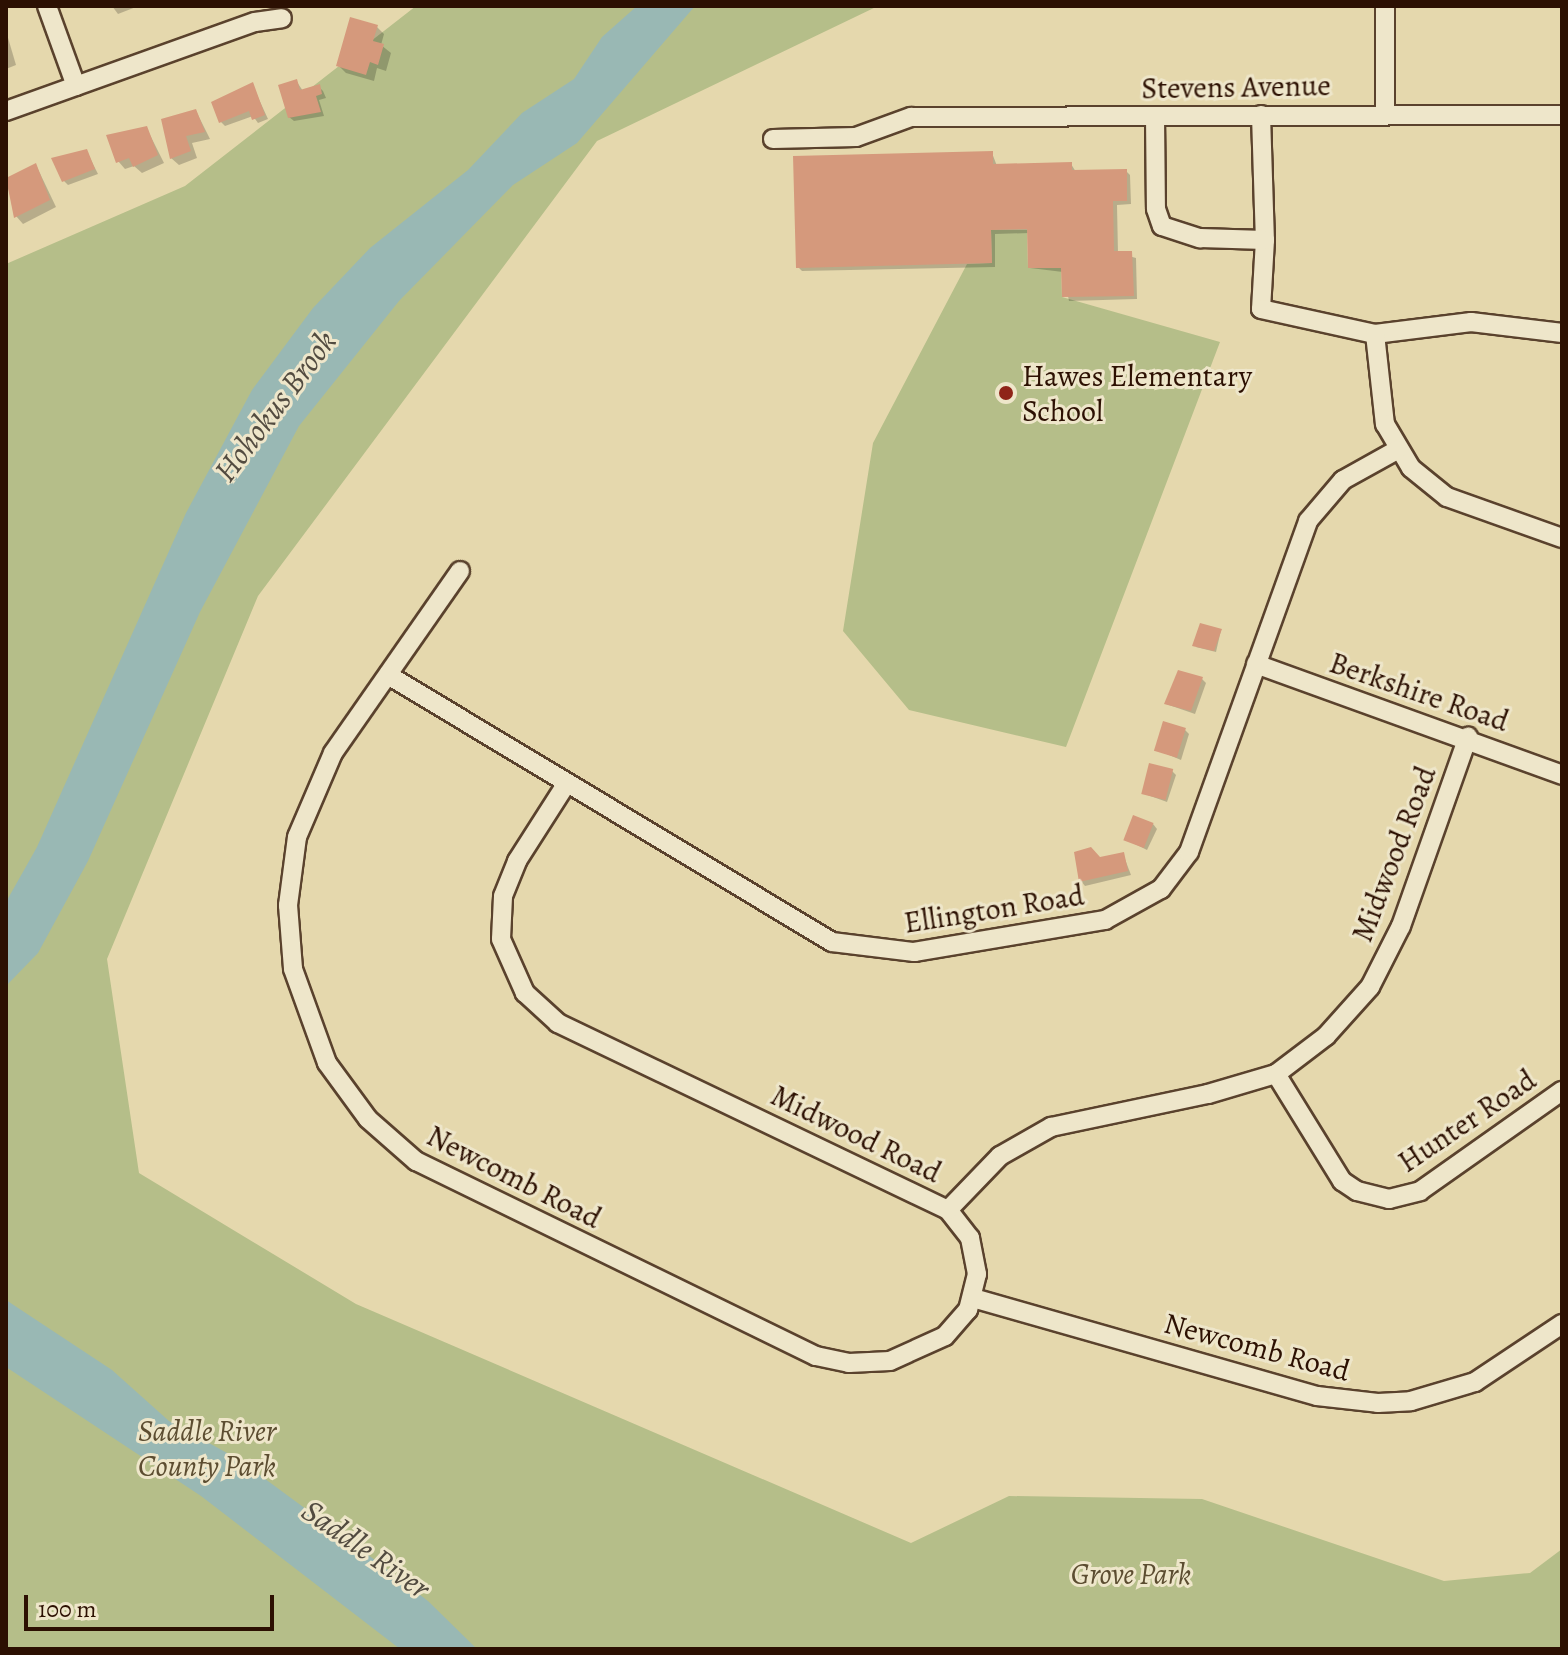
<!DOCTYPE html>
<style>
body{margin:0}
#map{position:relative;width:1568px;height:1655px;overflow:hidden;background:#e5d8ad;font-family:Alegreya,serif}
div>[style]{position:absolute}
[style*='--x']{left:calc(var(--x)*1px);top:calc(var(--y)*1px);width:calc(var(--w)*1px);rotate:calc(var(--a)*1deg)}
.green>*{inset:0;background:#b5be89}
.water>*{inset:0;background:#99b8b4}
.shadow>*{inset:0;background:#0003}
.building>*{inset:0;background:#d5997c;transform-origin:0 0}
.roads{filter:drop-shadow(2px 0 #5a422d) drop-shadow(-2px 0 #5a422d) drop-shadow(0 2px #5a422d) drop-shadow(0 -2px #5a422d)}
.minor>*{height:18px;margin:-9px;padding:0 9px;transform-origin:9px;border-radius:9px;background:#eee6ca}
.dots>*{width:22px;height:22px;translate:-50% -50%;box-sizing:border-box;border:4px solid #eee6ca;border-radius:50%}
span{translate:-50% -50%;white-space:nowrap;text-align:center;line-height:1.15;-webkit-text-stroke:6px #eee6ca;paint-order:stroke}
.street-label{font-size:30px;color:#2c1002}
.poi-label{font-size:30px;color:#2c1002}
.left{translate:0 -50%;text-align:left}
.park-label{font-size:30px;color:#5c4d31;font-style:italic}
.water-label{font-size:32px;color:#524b40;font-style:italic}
.frame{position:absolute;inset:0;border:8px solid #2c1002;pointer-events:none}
.scale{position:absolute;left:24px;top:1595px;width:250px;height:36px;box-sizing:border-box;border:4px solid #2c1002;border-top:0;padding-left:10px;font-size:24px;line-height:28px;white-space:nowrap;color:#2c1002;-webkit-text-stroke:6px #eee6ca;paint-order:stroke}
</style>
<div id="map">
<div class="green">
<div style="clip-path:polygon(416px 6px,878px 6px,597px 141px,258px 596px,107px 959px,139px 1173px,356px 1304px,911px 1543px,1009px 1496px,1202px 1499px,1444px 1581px,1530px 1573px,1562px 1549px,1562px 1649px,6px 1649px,6px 264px,185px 186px)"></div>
<div style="clip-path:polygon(991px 230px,1027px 230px,1028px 268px,1061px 268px,1062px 297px,1220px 342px,1066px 747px,909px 710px,843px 631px,873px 443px,967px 264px,992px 263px)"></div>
</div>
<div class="water">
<div style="clip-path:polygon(637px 6px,695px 6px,577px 143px,513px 185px,399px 301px,299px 426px,200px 612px,88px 861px,38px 953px,6px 986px,6px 902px,37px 847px,186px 513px,252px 390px,313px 308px,370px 248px,468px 170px,522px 113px,574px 79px,602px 37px)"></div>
<div style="clip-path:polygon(6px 1300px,112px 1370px,169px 1421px,238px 1459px,367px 1554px,428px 1601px,477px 1649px,400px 1649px,201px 1496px,6px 1367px)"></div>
</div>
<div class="shadow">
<div style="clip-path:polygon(112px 6px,136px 6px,136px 7px,118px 14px)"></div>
<div style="clip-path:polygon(377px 27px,384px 34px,381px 45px,391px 53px,386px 71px,377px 68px,374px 81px,346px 73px,339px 66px)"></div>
<div style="clip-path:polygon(6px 31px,16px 65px,6px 69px)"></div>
<div style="clip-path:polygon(297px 82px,303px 91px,319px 87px,323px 91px,326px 98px,319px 100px,324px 116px,294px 121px,289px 117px)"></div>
<div style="clip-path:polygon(252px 84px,268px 119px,258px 123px,253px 116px,225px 126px,221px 122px)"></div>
<div style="clip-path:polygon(196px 111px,210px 139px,192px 143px,197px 158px,179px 165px,171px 158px)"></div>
<div style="clip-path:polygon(147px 129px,164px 163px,142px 173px,134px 166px,125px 169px,118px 161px)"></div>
<div style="clip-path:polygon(87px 152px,98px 174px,68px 185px,64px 181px)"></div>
<div style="clip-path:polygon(992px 153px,997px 166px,1071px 164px,1076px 172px,1126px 171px,1130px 175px,1131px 204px,1117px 205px,1118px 253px,1136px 258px,1137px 299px,1069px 301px,1063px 272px,1030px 268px,1029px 233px,995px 234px,995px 267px,802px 271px,798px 267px)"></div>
<div style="clip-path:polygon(36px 165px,56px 207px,23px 224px,16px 216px,6px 180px)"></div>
<div style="clip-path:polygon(1221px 630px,1216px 652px,1196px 647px)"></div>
<div style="clip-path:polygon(1202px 679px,1206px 683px,1195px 714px,1166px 704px)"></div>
<div style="clip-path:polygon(1185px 730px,1189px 734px,1181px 760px,1155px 749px)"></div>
<div style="clip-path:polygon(1171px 770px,1176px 775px,1167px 802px,1142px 793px)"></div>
<div style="clip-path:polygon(1153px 824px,1157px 829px,1147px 850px,1125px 839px)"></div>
<div style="clip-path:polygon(1123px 854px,1131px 875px,1085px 886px,1081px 881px,1100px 859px)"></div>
</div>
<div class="building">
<div style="clip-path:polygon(350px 17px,378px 25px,373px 41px,384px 44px,378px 65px,370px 62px,366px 75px,336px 66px)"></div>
<div style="clip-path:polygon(297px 79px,300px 90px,320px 84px,322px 94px,316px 96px,321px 112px,288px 118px,278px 85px)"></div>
<div style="clip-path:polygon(253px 82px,265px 115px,252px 120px,249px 111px,219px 123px,211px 102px)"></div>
<div style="clip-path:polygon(196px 109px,205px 132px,186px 136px,191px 151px,170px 159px,161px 119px)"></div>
<div style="clip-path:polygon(147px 126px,158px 155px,133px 167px,129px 158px,116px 163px,106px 135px)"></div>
<div style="clip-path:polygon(87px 149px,95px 169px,62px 182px,51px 158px)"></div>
<div style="clip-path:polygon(993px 151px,993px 164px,1072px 162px,1072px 170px,1127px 169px,1127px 201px,1113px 201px,1114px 251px,1132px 251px,1134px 296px,1062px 297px,1061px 268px,1028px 268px,1027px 229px,991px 230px,992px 263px,796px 268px,793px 156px)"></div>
<div style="clip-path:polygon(36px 163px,50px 200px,14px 218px,6px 178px)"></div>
<div style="clip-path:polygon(1200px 623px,1222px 629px,1214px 651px,1192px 646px)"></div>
<div style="clip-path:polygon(1178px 670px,1203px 677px,1191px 711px,1164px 704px)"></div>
<div style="left:1163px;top:721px;width:24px;height:31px;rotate:17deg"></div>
<div style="left:1149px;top:763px;width:25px;height:32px;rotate:14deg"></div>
<div style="left:1133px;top:815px;width:22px;height:27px;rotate:21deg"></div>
<div style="clip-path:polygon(1091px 847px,1100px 857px,1124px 852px,1128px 871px,1079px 882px,1074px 852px)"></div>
</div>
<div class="roads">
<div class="minor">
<div style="--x:47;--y:6;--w:85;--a:70.1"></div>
<div style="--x:1385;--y:6;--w:105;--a:90"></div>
<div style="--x:6;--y:111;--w:264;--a:-19.7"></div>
<div style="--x:255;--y:22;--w:27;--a:-8"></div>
<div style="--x:1261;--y:115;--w:125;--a:88.2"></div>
<div style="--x:1265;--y:240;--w:69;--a:93.3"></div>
<div style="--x:1261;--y:309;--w:117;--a:12.4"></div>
<div style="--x:1375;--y:334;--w:97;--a:-7.1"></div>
<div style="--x:1471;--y:322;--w:92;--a:6.9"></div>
<div style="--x:1155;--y:117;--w:92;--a:89.4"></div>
<div style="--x:1156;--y:209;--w:18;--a:71"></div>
<div style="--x:1162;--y:226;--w:40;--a:18"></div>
<div style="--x:1200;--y:238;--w:65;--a:1.8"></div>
<div style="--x:773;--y:139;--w:83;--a:-1.4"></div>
<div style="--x:856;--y:137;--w:59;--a:-20"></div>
<div style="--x:911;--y:117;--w:651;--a:-0.18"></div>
<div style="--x:1375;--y:334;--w:91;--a:83.7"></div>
<div style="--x:1385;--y:424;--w:51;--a:59.4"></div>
<div style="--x:1411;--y:468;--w:46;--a:38.9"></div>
<div style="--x:1447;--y:497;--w:122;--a:19.6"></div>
<div style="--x:460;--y:571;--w:222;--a:124.9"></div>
<div style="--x:333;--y:753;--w:91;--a:113.2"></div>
<div style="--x:297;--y:837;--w:69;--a:97.5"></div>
<div style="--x:288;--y:905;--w:64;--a:85.5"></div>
<div style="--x:293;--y:969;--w:100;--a:70.1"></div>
<div style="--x:327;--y:1063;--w:69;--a:53.8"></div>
<div style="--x:368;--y:1119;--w:64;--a:41.2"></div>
<div style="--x:416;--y:1161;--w:445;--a:26"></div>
<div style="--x:816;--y:1356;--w:34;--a:12"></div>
<div style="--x:849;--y:1363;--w:41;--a:-2.8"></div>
<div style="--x:890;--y:1361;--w:60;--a:-24.4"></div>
<div style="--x:945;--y:1336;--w:35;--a:-49"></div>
<div style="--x:968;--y:1310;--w:37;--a:-76"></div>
<div style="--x:977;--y:1274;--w:37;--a:-101"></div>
<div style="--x:970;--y:1238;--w:36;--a:-128"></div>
<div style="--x:948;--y:1210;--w:433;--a:-154.4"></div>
<div style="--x:558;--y:1023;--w:45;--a:-137.7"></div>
<div style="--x:525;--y:993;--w:59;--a:-114"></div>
<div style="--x:501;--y:939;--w:43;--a:-87.3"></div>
<div style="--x:503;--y:896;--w:38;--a:-68"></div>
<div style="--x:517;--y:861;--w:89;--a:-57.4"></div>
<div style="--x:1256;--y:664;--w:326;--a:19.9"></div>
<div style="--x:388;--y:675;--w:518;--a:31.02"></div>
<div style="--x:832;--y:942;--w:83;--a:7"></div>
<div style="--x:914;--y:952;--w:194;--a:-9.5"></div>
<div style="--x:1105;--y:920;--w:64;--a:-29"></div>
<div style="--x:1161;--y:889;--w:46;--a:-52.9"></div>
<div style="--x:1189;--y:852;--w:352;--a:-70.2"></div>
<div style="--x:1308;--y:521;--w:54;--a:-49.5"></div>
<div style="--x:1343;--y:480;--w:62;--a:-29.1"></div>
<div style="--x:1276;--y:1074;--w:126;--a:58.3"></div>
<div style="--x:1342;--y:1181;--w:18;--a:34"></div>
<div style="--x:1357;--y:1191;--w:33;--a:14"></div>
<div style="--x:1389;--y:1199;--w:32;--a:-14"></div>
<div style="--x:1420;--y:1191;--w:174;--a:-35.2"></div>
<div style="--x:948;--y:1210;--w:75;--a:-46.1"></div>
<div style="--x:1000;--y:1156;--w:59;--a:-29.6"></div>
<div style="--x:1051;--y:1127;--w:160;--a:-11.9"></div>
<div style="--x:1208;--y:1094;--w:71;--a:-16.4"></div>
<div style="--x:1276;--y:1074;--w:63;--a:-37.2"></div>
<div style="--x:1326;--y:1036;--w:66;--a:-48.1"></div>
<div style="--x:1370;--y:987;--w:68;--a:-63.1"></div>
<div style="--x:1401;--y:926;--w:201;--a:-70.5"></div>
<div style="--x:973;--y:1298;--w:358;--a:15.9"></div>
<div style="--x:1317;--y:1396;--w:61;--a:6.5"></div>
<div style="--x:1378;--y:1403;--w:33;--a:-3"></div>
<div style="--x:1411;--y:1401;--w:67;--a:-16.5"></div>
<div style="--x:1475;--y:1382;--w:105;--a:-33.7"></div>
</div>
</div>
<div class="dots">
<div style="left:1006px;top:393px;background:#8f2418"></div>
</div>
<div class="street-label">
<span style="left:1236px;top:87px;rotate:-1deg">Stevens Avenue</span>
<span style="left:1419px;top:692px;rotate:19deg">Berkshire Road</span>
<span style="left:1394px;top:854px;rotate:-69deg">Midwood Road</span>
<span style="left:994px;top:909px;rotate:-9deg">Ellington Road</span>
<span style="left:1467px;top:1121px;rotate:-34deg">Hunter Road</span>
<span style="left:856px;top:1134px;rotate:26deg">Midwood Road</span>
<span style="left:514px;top:1177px;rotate:27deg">Newcomb Road</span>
<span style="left:1257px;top:1347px;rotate:15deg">Newcomb Road</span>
</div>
<div class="poi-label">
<span class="left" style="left:1022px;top:393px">Hawes Elementary<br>School</span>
</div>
<div class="park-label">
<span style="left:207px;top:1448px">Saddle River<br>County Park</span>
<span style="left:1131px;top:1574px">Grove Park</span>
</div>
<div class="water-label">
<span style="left:275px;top:406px;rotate:-53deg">Hohokus Brook</span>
<span style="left:366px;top:1549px;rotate:35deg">Saddle River</span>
</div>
<div class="frame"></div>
<div class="scale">100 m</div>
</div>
